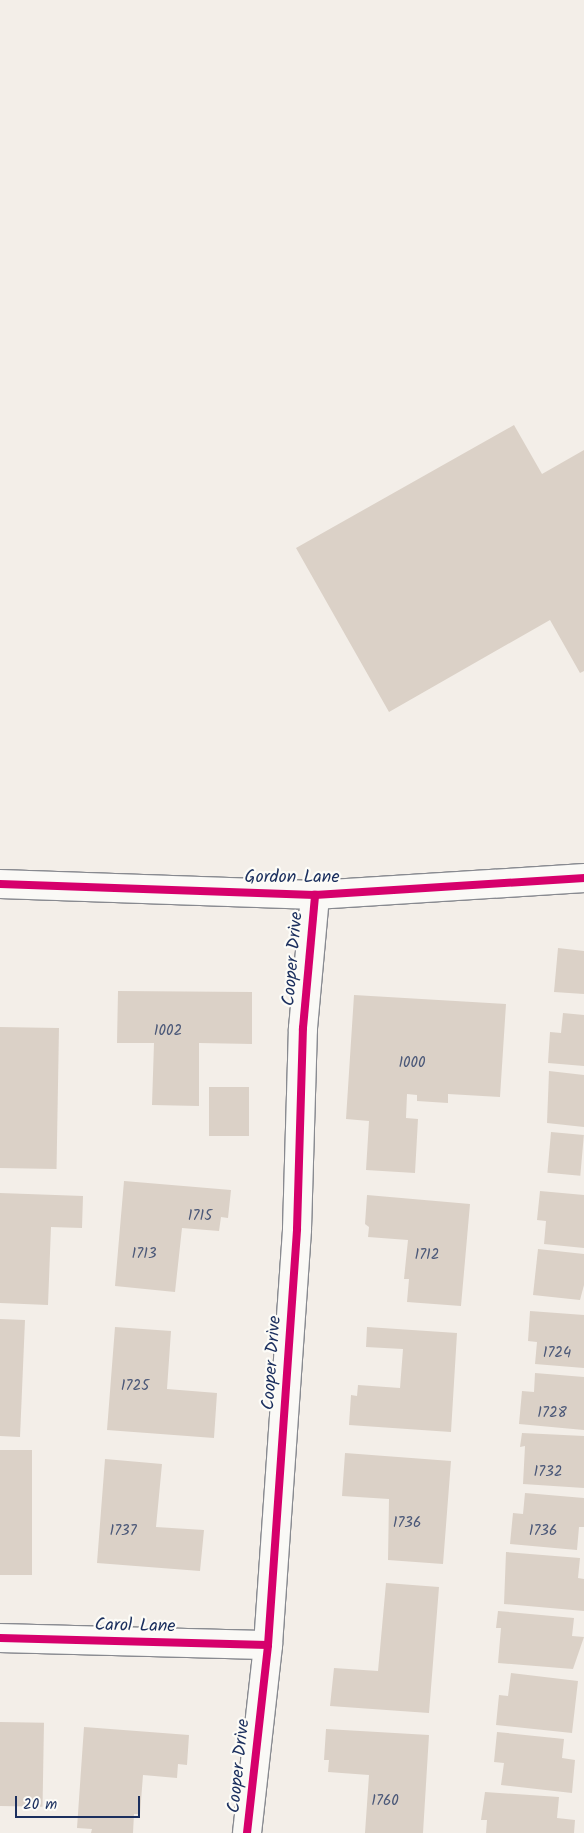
<!DOCTYPE html>
<style>
body{margin:0}
#map{position:relative;width:584px;height:1833px;overflow:hidden;background:#f3eee8;font-family:Kalam,sans-serif}
div>[style]{position:absolute}
[style*='--x']{left:calc(var(--x)*1px);top:calc(var(--y)*1px);width:calc(var(--w)*1px);rotate:calc(var(--a)*1deg)}
.building>*{inset:0;background:#dbd1c7;transform-origin:0 0}
.roads{filter:drop-shadow(1px 0 #888a90) drop-shadow(-1px 0 #888a90) drop-shadow(0 1px #888a90) drop-shadow(0 -1px #888a90)}
.minor>*{height:28px;margin:-14px;padding:0 14px;transform-origin:14px;border-radius:14px;background:#faf9f6}
.cycleway>*{height:8px;margin:-4px;padding:0 4px;transform-origin:4px;border-radius:4px;background:#d6006c}
span{translate:-50% -50%;white-space:nowrap;text-align:center;line-height:1.15;-webkit-text-stroke:4.5px #fdfcf7;paint-order:stroke}
.number-label{font-size:15px;color:#4b5878}
.number-label span{-webkit-text-stroke-width:0}
.street-label{font-size:18px;color:#1b2f5e}
.scale{position:absolute;left:15px;top:1796px;width:125px;height:22px;box-sizing:border-box;border:2px solid #1b2f5e;border-top:0;padding-left:6px;font-size:15px;line-height:18px;white-space:nowrap;color:#1b2f5e;-webkit-text-stroke:4px #fdfcf7;paint-order:stroke}
</style>
<div id="map">
<div class="building">
<div style="clip-path:polygon(514px 425px,542px 474px,584px 450px,584px 671px,580px 673px,550px 620px,389px 712px,296px 548px)"></div>
<div style="clip-path:polygon(558px 948px,584px 951px,584px 994px,554px 992px)"></div>
<div style="clip-path:polygon(118px 991px,252px 992px,252px 1044px,199px 1043px,199px 1106px,152px 1105px,154px 1043px,117px 1043px)"></div>
<div style="clip-path:polygon(354px 995px,506px 1004px,500px 1097px,448px 1094px,448px 1103px,417px 1101px,417px 1095px,407px 1094px,406px 1118px,418px 1119px,415px 1173px,366px 1170px,369px 1121px,346px 1119px)"></div>
<div style="clip-path:polygon(563px 1013px,584px 1015px,584px 1066px,548px 1063px,550px 1032px,561px 1033px)"></div>
<div style="left:0;top:1027px;width:59px;height:141px;rotate:1deg"></div>
<div style="clip-path:polygon(549px 1071px,584px 1075px,584px 1127px,547px 1123px)"></div>
<div style="left:209px;top:1087px;width:40px;height:49px"></div>
<div style="left:551px;top:1132px;width:33px;height:41px;rotate:5deg"></div>
<div style="clip-path:polygon(124px 1181px,231px 1190px,228px 1218px,221px 1217px,219px 1231px,182px 1228px,175px 1292px,115px 1286px)"></div>
<div style="clip-path:polygon(540px 1191px,584px 1195px,584px 1248px,544px 1244px,546px 1221px,537px 1220px)"></div>
<div style="clip-path:polygon(0 1193px,83px 1196px,82px 1228px,51px 1227px,48px 1305px,0 1303px)"></div>
<div style="clip-path:polygon(367px 1195px,470px 1204px,461px 1306px,407px 1302px,409px 1279px,404px 1279px,408px 1240px,368px 1237px,369px 1227px,365px 1224px)"></div>
<div style="clip-path:polygon(538px 1249px,584px 1254px,584px 1285px,580px 1300px,533px 1295px)"></div>
<div style="clip-path:polygon(530px 1311px,584px 1315px,584px 1368px,535px 1364px,537px 1342px,528px 1341px)"></div>
<div style="clip-path:polygon(0 1319px,25px 1320px,20px 1437px,0 1436px)"></div>
<div style="clip-path:polygon(115px 1327px,171px 1331px,167px 1389px,217px 1393px,214px 1438px,107px 1430px)"></div>
<div style="clip-path:polygon(367px 1327px,457px 1333px,451px 1432px,349px 1425px,351px 1395px,357px 1396px,358px 1385px,400px 1388px,403px 1349px,366px 1347px)"></div>
<div style="clip-path:polygon(535px 1373px,584px 1377px,584px 1430px,519px 1424px,522px 1391px,534px 1392px)"></div>
<div style="clip-path:polygon(522px 1433px,584px 1436px,584px 1488px,523px 1484px,525px 1446px,520px 1447px)"></div>
<div style="left:0;top:1450px;width:32px;height:125px"></div>
<div style="clip-path:polygon(345px 1453px,451px 1461px,443px 1564px,388px 1560px,389px 1499px,342px 1496px)"></div>
<div style="clip-path:polygon(105px 1459px,162px 1464px,156px 1527px,204px 1530px,200px 1571px,97px 1563px)"></div>
<div style="clip-path:polygon(525px 1493px,584px 1498px,584px 1527px,579px 1527px,577px 1550px,510px 1544px,513px 1513px,523px 1514px)"></div>
<div style="clip-path:polygon(506px 1552px,580px 1558px,578px 1578px,584px 1579px,584px 1611px,504px 1604px)"></div>
<div style="clip-path:polygon(386px 1583px,439px 1587px,429px 1713px,330px 1706px,334px 1668px,378px 1671px)"></div>
<div style="clip-path:polygon(498px 1611px,574px 1618px,572px 1636px,584px 1637px,573px 1669px,498px 1663px,501px 1628px,496px 1628px)"></div>
<div style="clip-path:polygon(511px 1673px,578px 1681px,572px 1733px,496px 1725px,499px 1695px,508px 1696px)"></div>
<div style="left:0;top:1722px;width:44px;height:84px;rotate:1deg"></div>
<div style="clip-path:polygon(84px 1727px,189px 1735px,187px 1765px,178px 1764px,177px 1778px,143px 1775px,140px 1814px,134px 1814px,133px 1833px,91px 1833px,92px 1829px,77px 1828px)"></div>
<div style="clip-path:polygon(326px 1729px,429px 1735px,423px 1833px,365px 1833px,369px 1775px,328px 1772px,329px 1760px,324px 1760px)"></div>
<div style="clip-path:polygon(497px 1732px,564px 1739px,562px 1758px,575px 1760px,572px 1793px,501px 1785px,504px 1763px,494px 1762px)"></div>
<div style="clip-path:polygon(485px 1792px,559px 1797px,557px 1818px,575px 1820px,574px 1833px,486px 1833px,487px 1820px,481px 1820px)"></div>
</div>
<div class="roads">
<div class="minor">
<div style="--x:0;--y:884;--w:315;--a:2"></div>
<div style="--x:315;--y:895;--w:270;--a:-3.6"></div>
<div style="--x:0;--y:1638;--w:268;--a:1.5"></div>
<div style="--x:247;--y:1833;--w:189;--a:-83.6"></div>
<div style="--x:268;--y:1645;--w:417;--a:-86"></div>
<div style="--x:297;--y:1229;--w:201;--a:-88.3"></div>
<div style="--x:303;--y:1028;--w:134;--a:-84.8"></div>
</div>
</div>
<div class="cycleway">
<div style="--x:0;--y:884;--w:315;--a:2"></div>
<div style="--x:315;--y:895;--w:270;--a:-3.6"></div>
<div style="--x:0;--y:1638;--w:268;--a:1.5"></div>
<div style="--x:247;--y:1833;--w:189;--a:-83.6"></div>
<div style="--x:268;--y:1645;--w:417;--a:-86"></div>
<div style="--x:297;--y:1229;--w:201;--a:-88.3"></div>
<div style="--x:303;--y:1028;--w:134;--a:-84.8"></div>
</div>
<div class="number-label">
<span style="left:168px;top:1032px">1002</span>
<span style="left:412px;top:1064px">1000</span>
<span style="left:200px;top:1217px">1715</span>
<span style="left:144px;top:1255px">1713</span>
<span style="left:427px;top:1256px">1712</span>
<span style="left:557px;top:1354px">1724</span>
<span style="left:135px;top:1387px">1725</span>
<span style="left:552px;top:1414px">1728</span>
<span style="left:548px;top:1473px">1732</span>
<span style="left:407px;top:1524px">1736</span>
<span style="left:123px;top:1532px">1737</span>
<span style="left:543px;top:1532px">1736</span>
<span style="left:385px;top:1802px">1760</span>
</div>
<div class="street-label">
<span style="left:292px;top:878px">Gordon Lane</span>
<span style="left:294px;top:959px;rotate:-85deg">Cooper Drive</span>
<span style="left:273px;top:1363px;rotate:-86deg">Cooper Drive</span>
<span style="left:135px;top:1627px;rotate:1deg">Carol Lane</span>
<span style="left:240px;top:1766px;rotate:-84deg">Cooper Drive</span>
</div>
<div class="scale">20 m</div>
</div>
